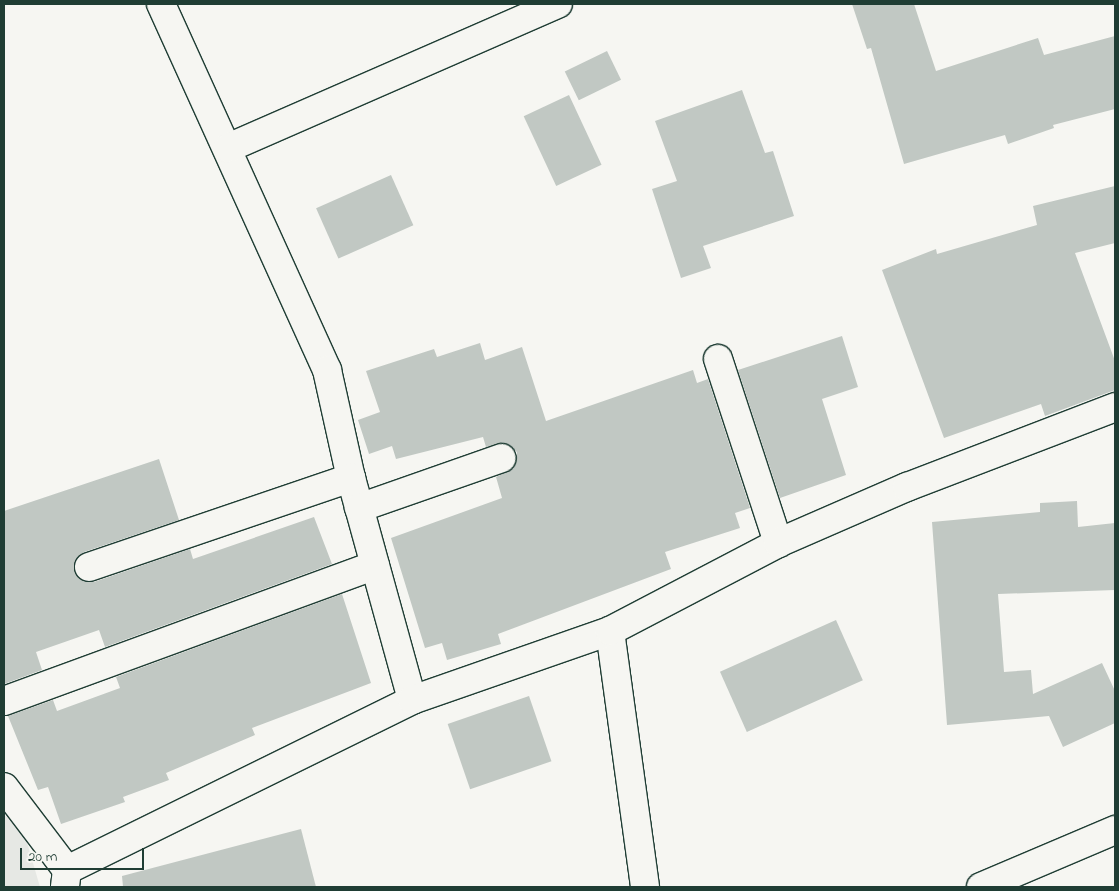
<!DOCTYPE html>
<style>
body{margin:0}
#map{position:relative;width:1119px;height:891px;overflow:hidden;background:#f6f6f2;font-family:"Indie Flower",sans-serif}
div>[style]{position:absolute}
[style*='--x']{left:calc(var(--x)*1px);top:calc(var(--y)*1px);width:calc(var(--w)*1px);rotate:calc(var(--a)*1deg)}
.built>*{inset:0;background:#e6e8e4}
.building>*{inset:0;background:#c1c8c3;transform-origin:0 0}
.roads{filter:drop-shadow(1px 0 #1f3d34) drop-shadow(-1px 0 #1f3d34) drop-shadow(0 1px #1f3d34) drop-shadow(0 -1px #1f3d34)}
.street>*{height:28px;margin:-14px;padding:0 14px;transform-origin:14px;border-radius:14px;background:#f6f6f2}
.primary>*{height:28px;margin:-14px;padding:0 14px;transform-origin:14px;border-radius:14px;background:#f6f6f2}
span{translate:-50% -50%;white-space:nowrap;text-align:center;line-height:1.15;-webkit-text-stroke:4px #f6f6f2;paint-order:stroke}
.frame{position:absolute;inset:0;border:5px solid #1f3d34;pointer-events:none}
.scale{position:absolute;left:20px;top:848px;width:124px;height:22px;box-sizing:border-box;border:2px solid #1f3d34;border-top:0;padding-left:6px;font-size:15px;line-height:18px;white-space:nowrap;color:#1f3d34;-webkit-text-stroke:4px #f6f6f2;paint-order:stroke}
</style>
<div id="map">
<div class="built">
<div style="clip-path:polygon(4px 814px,26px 839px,40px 887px,4px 887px)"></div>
</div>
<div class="building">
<div style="clip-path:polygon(852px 4px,914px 4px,936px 71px,1038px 38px,1044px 55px,1115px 36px,1115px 109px,1053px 125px,1054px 128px,1008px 144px,1005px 135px,904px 164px,871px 48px,867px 49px)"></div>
<div style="left:607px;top:51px;width:32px;height:47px;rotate:64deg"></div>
<div style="clip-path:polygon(742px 90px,765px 153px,773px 151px,794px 216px,703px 246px,711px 268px,681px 278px,652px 189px,677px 181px,655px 121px)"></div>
<div style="left:569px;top:95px;width:77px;height:50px;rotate:65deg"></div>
<div style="left:391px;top:175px;width:55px;height:82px;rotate:66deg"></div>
<div style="clip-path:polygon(1115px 186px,1115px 243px,1075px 253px,1115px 361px,1115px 390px,1045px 416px,1041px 404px,944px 438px,882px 270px,936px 249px,937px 254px,1037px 225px,1033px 206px)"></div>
<div style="clip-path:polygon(842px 336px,858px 387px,822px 399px,846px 475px,780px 498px,738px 370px)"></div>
<div style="clip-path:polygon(480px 343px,485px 360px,522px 347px,546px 421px,693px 370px,697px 383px,708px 379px,750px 508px,735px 513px,740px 528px,665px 552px,671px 569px,498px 634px,501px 644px,447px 660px,442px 643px,425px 648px,391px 538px,502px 498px,496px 477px,514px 468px,517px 452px,504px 443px,486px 447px,483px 437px,396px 459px,392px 446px,369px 454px,358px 420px,380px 412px,366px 371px,434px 349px,437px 357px)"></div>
<div style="clip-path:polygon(159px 459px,179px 520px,84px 552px,74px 564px,79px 579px,94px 582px,190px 549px,193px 559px,314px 517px,332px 564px,105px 647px,99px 630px,36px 652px,42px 670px,4px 684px,4px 511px)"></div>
<div style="clip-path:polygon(1077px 501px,1078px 527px,1115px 523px,1115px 590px,998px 594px,1004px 672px,1031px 670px,1033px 694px,1102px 663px,1115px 691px,1115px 723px,1063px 747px,1049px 716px,947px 725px,932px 522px,1040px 512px,1040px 503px)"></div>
<div style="clip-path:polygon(342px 594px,371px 683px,252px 728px,255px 735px,166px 773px,169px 780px,123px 797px,125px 802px,61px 824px,48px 787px,38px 790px,8px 716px,53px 700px,57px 711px,120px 688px,116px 677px)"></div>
<div style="left:836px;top:620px;width:66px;height:127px;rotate:66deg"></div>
<div style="left:529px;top:696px;width:69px;height:86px;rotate:71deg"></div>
<div style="clip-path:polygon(301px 829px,316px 887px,123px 887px,122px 876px)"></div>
</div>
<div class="roads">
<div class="street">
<div style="--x:161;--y:4;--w:402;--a:65.6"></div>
<div style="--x:327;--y:370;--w:111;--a:77.5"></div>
<div style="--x:351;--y:478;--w:230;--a:74.6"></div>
<div style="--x:228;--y:148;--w:360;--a:-23.6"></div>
<div style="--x:718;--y:359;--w:194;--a:71.9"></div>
<div style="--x:359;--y:508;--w:151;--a:-19.3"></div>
<div style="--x:89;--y:567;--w:277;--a:-18.8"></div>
<div style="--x:610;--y:631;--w:258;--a:82.2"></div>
<div style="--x:4;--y:701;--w:395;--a:-20.1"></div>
<div style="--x:4;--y:787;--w:104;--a:52.8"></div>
<div style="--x:67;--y:870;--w:17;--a:97"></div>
<div style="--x:67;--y:870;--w:385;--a:-26.2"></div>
<div style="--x:412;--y:700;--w:210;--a:-19.2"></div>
<div style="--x:610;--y:631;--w:190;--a:-27.6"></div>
<div style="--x:778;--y:543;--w:141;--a:-23.5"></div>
<div style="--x:907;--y:487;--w:223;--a:-21"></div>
</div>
<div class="primary">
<div style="--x:981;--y:887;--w:146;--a:-23"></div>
</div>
</div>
<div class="frame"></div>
<div class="scale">20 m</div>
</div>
